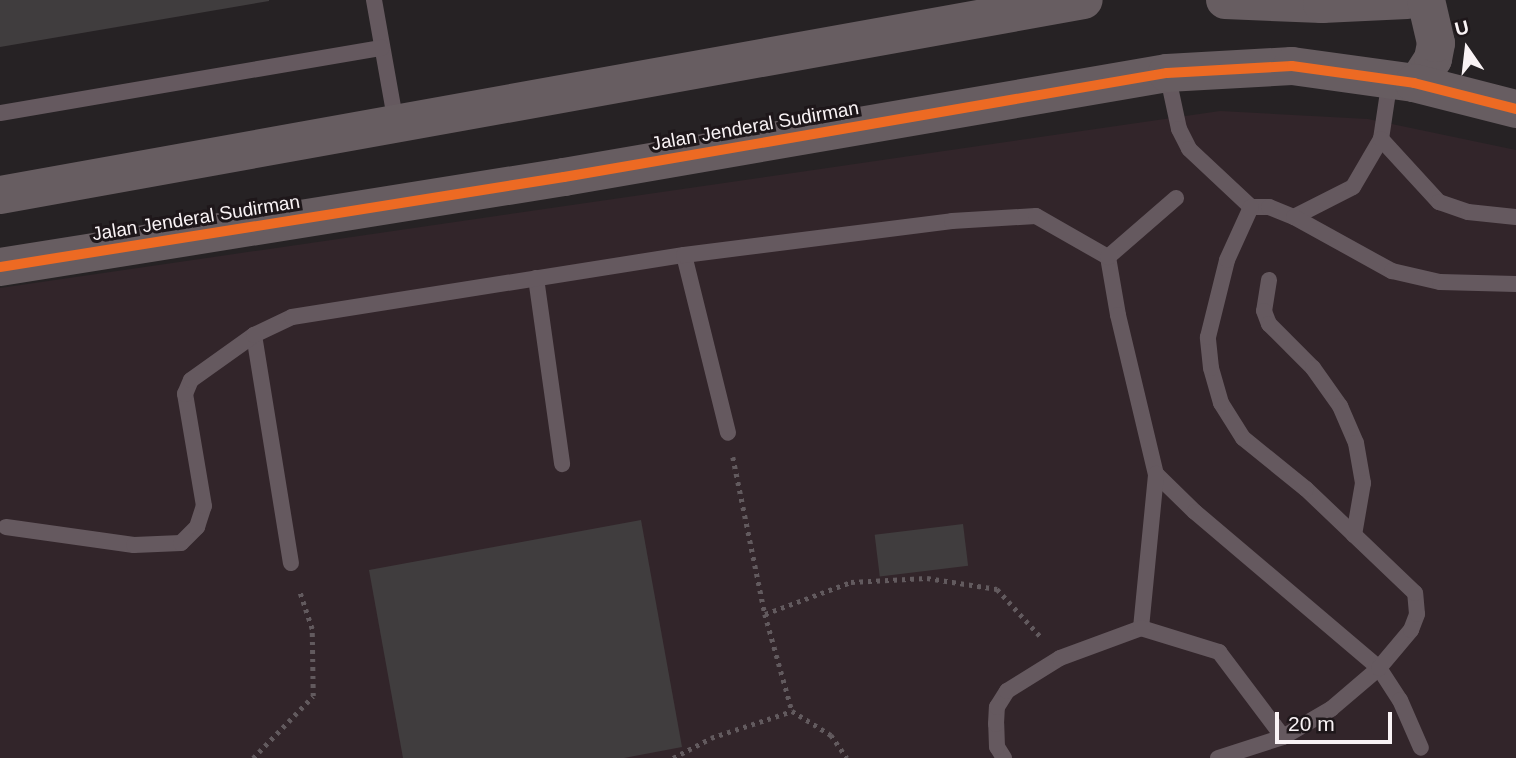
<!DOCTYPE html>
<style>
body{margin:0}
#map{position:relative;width:1516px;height:758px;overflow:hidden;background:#262224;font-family:Helvetica,sans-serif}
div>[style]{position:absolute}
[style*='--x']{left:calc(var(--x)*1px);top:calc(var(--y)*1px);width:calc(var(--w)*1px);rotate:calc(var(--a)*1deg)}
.built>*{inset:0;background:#32252a}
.building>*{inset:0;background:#403d3e;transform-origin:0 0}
.path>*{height:4.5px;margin-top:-2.25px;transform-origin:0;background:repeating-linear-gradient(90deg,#625a5e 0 3.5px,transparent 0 8.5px)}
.lane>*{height:16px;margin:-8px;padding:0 8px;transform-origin:8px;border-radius:8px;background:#65595f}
.secondary>*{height:38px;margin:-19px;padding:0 19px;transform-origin:19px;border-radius:19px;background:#675d61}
.cycleway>*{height:10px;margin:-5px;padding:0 5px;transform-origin:5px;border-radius:5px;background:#ed6a23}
span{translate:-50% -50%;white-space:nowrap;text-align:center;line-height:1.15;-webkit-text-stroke:6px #1e171a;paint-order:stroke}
.street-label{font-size:19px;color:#f9f3f5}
.north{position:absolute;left:1432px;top:14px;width:70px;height:70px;-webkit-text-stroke:5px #1e171a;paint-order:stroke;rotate:346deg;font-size:19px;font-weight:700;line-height:28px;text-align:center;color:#f9f3f5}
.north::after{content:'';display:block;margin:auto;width:24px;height:32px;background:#f9f3f5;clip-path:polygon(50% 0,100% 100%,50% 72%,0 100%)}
.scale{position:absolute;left:1275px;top:712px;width:117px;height:32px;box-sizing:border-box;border:4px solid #f9f3f5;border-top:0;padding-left:9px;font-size:21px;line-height:24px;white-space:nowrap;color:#f9f3f5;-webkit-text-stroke:5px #1e171a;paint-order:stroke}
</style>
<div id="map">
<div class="built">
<div style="clip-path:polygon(1220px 111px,1368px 119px,1516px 150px,1516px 758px,0 758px,0 288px)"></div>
</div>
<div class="building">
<div style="clip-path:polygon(0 0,269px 0,269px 1px,0 47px)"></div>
<div style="clip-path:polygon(641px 520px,682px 747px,624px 758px,403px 758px,369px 570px)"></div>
<div style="left:963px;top:524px;width:42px;height:89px;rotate:83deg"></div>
</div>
<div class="path">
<div style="--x:733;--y:457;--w:160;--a:78.5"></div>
<div style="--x:765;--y:614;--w:101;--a:74.4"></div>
<div style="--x:792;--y:711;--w:46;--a:31.6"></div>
<div style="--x:831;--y:735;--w:28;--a:55"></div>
<div style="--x:765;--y:614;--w:92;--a:-20.4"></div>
<div style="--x:851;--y:582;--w:76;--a:-3"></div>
<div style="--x:927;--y:578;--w:71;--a:8.9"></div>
<div style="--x:997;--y:589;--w:65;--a:47.5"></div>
<div style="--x:253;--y:758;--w:86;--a:-45.9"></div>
<div style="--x:313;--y:696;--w:67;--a:-90.9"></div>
<div style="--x:312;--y:629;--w:41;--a:-108.4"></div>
<div style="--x:673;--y:758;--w:43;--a:-27.8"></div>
<div style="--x:711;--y:738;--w:85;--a:-18.4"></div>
</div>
<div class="lane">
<div style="--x:374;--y:0;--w:126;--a:79.9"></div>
<div style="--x:1167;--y:73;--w:57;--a:77.9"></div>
<div style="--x:1179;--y:129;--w:22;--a:63"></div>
<div style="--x:1189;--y:149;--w:85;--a:43.1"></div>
<div style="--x:1251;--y:207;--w:18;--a:0"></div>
<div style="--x:1269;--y:207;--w:27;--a:22"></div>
<div style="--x:1294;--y:217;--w:66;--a:-27"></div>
<div style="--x:1353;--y:187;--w:56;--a:-59.7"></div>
<div style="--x:1381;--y:139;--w:61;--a:-81.5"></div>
<div style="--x:0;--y:113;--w:387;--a:-9.7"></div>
<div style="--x:1381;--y:139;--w:86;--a:47.4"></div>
<div style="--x:1439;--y:202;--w:31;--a:19"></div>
<div style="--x:1468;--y:212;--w:48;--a:5.9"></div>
<div style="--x:1294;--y:217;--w:112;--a:28.9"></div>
<div style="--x:1392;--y:271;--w:49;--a:12.9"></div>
<div style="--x:1440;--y:282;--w:76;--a:1.5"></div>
<div style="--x:684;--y:255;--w:183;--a:76.1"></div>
<div style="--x:1108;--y:257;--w:59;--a:80.2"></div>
<div style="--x:1118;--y:315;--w:163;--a:76.6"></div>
<div style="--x:1156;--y:474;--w:54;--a:44.3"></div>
<div style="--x:1195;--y:512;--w:241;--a:40.3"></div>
<div style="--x:1379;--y:668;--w:38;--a:57"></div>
<div style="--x:1400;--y:700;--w:52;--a:66.4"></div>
<div style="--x:536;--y:278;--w:188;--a:82"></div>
<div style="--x:1269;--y:280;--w:31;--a:99"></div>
<div style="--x:1264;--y:311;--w:14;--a:69"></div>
<div style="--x:1269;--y:324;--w:62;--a:45"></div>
<div style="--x:1313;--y:368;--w:47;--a:54.6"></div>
<div style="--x:1340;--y:406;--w:40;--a:66.6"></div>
<div style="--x:1356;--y:443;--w:41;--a:80.1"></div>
<div style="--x:1363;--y:483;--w:53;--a:99.8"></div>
<div style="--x:254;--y:335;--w:231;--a:80.8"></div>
<div style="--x:6;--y:527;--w:129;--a:8"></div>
<div style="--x:134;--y:545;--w:47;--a:-2.4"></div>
<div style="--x:181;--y:543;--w:23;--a:-45"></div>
<div style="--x:197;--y:527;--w:22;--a:-72"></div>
<div style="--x:204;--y:506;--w:114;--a:-99.6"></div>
<div style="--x:185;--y:394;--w:15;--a:-67"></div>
<div style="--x:191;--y:380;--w:77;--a:-35.5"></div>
<div style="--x:254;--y:335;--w:42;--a:-25.3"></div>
<div style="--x:292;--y:317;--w:397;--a:-9"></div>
<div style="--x:684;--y:255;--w:270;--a:-7.2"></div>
<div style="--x:952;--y:221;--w:84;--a:-3.4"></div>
<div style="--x:1036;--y:216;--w:83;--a:29.7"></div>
<div style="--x:1108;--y:257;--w:90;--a:-40.9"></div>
<div style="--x:1141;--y:628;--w:155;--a:-84.4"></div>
<div style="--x:1004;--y:758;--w:13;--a:-122"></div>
<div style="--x:997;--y:747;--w:23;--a:-92"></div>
<div style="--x:996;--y:724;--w:17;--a:-87"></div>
<div style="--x:997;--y:707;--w:19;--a:-58"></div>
<div style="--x:1007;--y:691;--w:62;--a:-31.9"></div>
<div style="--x:1060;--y:658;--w:86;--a:-20.3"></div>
<div style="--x:1141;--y:628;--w:82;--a:17.1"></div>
<div style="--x:1219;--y:652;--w:106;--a:53"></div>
<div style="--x:1218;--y:758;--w:68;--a:-17.9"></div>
<div style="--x:1283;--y:737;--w:56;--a:-30.3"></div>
<div style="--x:1331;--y:709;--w:63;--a:-40.5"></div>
<div style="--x:1379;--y:668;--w:50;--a:-49.9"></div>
<div style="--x:1411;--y:630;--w:17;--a:-69"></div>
<div style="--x:1417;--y:614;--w:21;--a:-95"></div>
<div style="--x:1415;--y:593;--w:151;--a:-136.3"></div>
<div style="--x:1306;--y:489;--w:81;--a:-141"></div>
<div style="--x:1243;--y:438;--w:41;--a:-122.2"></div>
<div style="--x:1221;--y:403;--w:36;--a:-106"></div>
<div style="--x:1211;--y:368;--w:31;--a:-96"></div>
<div style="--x:1208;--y:337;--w:79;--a:-76.1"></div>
<div style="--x:1227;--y:260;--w:58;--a:-65.6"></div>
</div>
<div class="secondary">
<div style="--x:1225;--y:0;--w:97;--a:2.4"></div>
<div style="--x:1322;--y:4;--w:85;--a:-2.7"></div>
<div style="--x:1414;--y:83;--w:7;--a:-34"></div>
<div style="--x:1420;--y:79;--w:24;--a:-57"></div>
<div style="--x:1433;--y:59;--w:16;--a:-79"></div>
<div style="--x:1436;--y:43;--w:44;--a:-103.1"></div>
<div style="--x:0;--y:195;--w:1101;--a:-10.2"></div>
<div style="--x:0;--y:267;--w:571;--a:-9.07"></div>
<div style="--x:564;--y:177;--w:612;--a:-9.79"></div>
<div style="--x:1167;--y:73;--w:125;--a:-3.2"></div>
<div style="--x:1292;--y:66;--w:123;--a:7.9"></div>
<div style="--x:1414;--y:83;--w:105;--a:14.3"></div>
</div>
<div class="cycleway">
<div style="--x:0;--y:267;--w:571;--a:-9.07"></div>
<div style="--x:564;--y:177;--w:612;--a:-9.79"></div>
<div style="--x:1167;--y:73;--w:125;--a:-3.2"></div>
<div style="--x:1292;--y:66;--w:123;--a:7.9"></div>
<div style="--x:1414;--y:83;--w:105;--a:14.3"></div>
</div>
<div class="street-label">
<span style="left:755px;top:126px;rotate:-10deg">Jalan Jenderal Sudirman</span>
<span style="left:196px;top:218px;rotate:-9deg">Jalan Jenderal Sudirman</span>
</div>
<div class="north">U</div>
<div class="scale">20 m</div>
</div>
